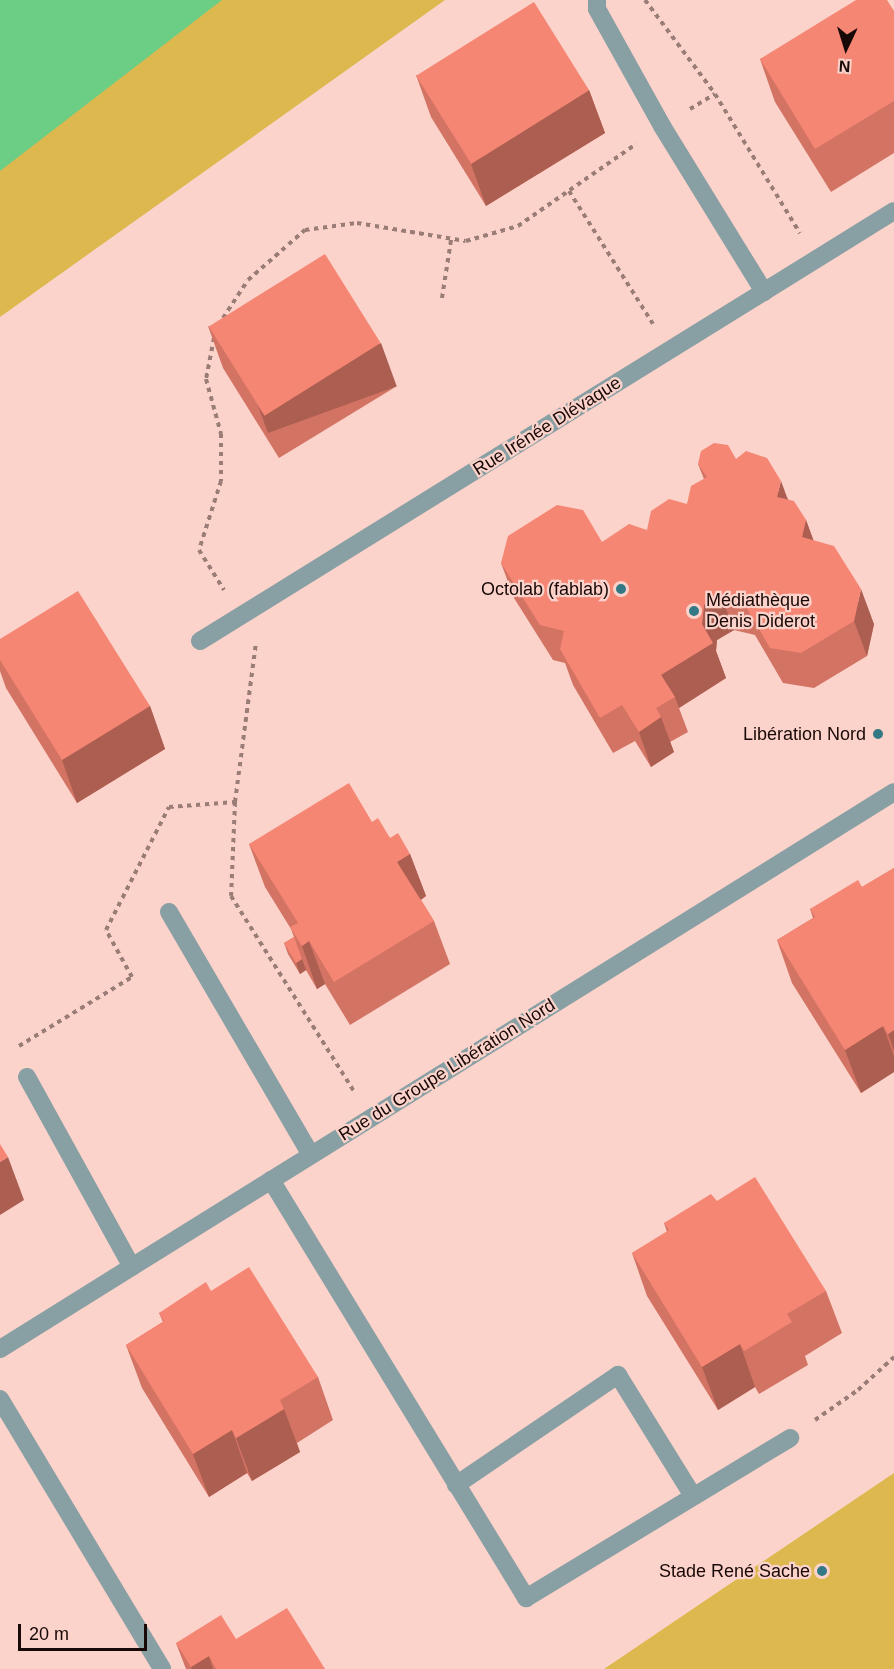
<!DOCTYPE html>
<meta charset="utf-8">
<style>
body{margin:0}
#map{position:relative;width:894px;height:1669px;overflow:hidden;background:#fbd3cb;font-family:Helvetica,sans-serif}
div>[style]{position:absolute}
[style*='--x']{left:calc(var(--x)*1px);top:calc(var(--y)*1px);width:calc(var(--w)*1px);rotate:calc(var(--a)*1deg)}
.green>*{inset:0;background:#dcb84f}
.water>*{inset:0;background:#6cce85}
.path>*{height:4px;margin-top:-2px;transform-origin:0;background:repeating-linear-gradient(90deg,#9b7d78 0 4.5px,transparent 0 9px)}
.service>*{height:18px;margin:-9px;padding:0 9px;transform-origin:9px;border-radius:9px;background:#889fa3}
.minor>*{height:18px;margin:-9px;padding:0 9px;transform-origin:9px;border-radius:9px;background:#889fa3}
.wall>*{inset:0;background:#d37364}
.shaded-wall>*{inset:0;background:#ac5e51;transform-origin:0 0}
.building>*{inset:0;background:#f58674;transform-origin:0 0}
.dots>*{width:16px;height:16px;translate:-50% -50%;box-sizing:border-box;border:3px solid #fbd3cb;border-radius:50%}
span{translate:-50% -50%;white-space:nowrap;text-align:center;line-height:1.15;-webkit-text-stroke:4.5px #fbd3cb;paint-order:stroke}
.street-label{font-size:18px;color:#180806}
.poi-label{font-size:18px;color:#180806}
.right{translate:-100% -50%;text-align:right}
.left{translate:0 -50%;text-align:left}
.north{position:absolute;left:816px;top:18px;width:60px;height:60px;-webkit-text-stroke:4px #fbd3cb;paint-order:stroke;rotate:184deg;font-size:16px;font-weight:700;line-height:24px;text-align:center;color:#180806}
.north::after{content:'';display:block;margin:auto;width:21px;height:27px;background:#180806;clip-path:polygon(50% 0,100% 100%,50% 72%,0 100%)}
.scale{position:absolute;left:18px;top:1624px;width:129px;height:27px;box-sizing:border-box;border:3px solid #180806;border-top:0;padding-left:8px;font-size:18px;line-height:21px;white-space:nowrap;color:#180806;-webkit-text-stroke:4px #fbd3cb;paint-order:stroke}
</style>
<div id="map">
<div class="green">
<div style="clip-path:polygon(0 0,445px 0,0 317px)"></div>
<div style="clip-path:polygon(894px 1473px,894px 1669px,604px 1669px)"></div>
</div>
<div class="water">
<div style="clip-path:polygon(0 0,222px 0,0 171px)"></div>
</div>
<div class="path">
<div style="--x:645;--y:0;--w:117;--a:53.3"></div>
<div style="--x:690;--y:109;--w:29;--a:-31"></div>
<div style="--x:715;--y:94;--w:163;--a:58.6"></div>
<div style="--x:569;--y:191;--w:157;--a:57.7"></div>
<div style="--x:442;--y:298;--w:59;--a:-81.2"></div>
<div style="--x:223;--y:318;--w:45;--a:-56.7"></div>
<div style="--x:248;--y:280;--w:76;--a:-41.3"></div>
<div style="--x:305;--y:230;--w:52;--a:-7.7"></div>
<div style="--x:357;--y:223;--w:110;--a:9.4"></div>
<div style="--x:466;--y:241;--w:54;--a:-16.1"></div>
<div style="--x:518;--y:226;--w:144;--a:-34.8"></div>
<div style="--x:214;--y:338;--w:42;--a:101"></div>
<div style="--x:206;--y:379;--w:57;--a:74.7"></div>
<div style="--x:221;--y:434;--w:47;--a:90"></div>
<div style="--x:221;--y:481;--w:72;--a:107.7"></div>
<div style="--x:199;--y:550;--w:47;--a:58"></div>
<div style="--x:235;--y:802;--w:161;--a:-82.5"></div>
<div style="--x:19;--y:1046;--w:132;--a:-31.4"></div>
<div style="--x:132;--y:977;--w:54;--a:-119"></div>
<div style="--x:106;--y:930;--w:138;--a:-62.9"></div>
<div style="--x:169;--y:807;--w:66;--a:-4.3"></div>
<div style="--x:235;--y:802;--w:94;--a:92.4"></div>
<div style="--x:231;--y:896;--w:231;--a:57.8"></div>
<div style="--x:815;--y:1420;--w:52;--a:-34.9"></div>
<div style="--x:858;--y:1390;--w:49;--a:-42.5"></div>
</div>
<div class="service">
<div style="--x:597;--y:0;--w:9;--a:90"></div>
<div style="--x:597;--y:9;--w:134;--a:60.9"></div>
<div style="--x:662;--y:126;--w:195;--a:58.4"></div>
<div style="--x:169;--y:912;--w:281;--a:59.7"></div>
<div style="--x:27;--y:1077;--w:217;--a:61.1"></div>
<div style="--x:271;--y:1180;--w:490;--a:58.6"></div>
<div style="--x:526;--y:1598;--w:309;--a:-31.2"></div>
<div style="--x:0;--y:1399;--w:315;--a:59"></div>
<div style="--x:456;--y:1485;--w:196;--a:-34.2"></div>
<div style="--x:618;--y:1375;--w:142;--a:58.2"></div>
</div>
<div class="minor">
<div style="--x:200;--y:641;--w:816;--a:-31.78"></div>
<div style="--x:0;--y:1349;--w:1053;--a:-31.92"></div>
</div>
<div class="wall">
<div style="clip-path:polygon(894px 11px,894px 153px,831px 192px,775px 102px,760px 59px)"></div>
<div style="clip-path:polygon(416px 75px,589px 90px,605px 133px,486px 206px,431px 117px)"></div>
<div style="clip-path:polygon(208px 326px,397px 386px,279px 458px,223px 368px)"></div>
<div style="clip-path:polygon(736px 459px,788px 499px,806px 520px,813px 540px,874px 624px,867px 656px,814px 688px,783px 683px,755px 635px,734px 630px,717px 640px,716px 651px,726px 678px,679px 708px,688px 732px,670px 742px,674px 752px,651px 767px,635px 741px,613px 753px,573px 685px,565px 663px,553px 660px,514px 598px,501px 563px,602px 542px,647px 530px,687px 504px,704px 479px,698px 464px)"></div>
<div style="clip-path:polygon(0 639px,150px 706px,165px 749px,77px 803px,6px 688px,0 671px)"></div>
<div style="clip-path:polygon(372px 822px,390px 838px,410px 854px,426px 896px,421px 900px,434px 921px,450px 964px,350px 1025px,325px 984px,317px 989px,306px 970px,300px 974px,288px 954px,284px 943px,294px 937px,291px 929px,265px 887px,249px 844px)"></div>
<div style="clip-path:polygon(894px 868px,894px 1072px,861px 1093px,792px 983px,777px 940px,813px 918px,810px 909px,862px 887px)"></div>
<div style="clip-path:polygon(717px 1201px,826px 1291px,842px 1333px,805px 1356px,808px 1365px,759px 1394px,755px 1387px,718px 1410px,647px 1296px,632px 1253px,667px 1232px,664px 1223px)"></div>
<div style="clip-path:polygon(211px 1291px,318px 1377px,333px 1420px,297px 1443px,300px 1452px,252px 1481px,247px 1473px,209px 1497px,142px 1388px,126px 1345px,163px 1322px,159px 1313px)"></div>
<div style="clip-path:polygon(236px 1639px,325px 1669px,186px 1669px,176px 1643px)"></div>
</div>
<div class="shaded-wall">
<div style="clip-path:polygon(589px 90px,605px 133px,486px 206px,471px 164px)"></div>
<div style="left:381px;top:343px;width:46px;height:137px;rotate:70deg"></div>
<div style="clip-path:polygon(781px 481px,794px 516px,777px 497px)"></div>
<div style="clip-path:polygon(806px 520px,819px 555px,802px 537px)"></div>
<div style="clip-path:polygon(861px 589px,874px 624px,867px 656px,854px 621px)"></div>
<div style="clip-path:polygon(721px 595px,734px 630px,717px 640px,716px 651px,726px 678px,679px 708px,675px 697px,661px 675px,702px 624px,704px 605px)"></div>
<div style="clip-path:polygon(150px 706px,165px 749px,77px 803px,62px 760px)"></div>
<div style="clip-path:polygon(661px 717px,674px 752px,651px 767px,639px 732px)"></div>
<div style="clip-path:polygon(410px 854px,426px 896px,413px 905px,397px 862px)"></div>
<div style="clip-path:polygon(309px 941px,325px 984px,317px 989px,302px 946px)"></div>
<div style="clip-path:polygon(302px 959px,306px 970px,300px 974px,296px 963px)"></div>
<div style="clip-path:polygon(883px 1026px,894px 1056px,894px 1072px,861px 1093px,845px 1050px)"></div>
<div style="clip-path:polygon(894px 1030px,894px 1051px,888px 1034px)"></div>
<div style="clip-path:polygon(8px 1157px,24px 1200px,0 1215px,0 1162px)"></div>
<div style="clip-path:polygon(740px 1344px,755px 1387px,718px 1410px,702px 1367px)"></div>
<div style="clip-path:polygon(284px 1409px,300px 1452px,252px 1481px,236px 1438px)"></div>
<div style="clip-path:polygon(232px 1430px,247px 1473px,209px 1497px,193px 1454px)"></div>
<div style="clip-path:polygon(209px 1656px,213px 1669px,192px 1669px,191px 1667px)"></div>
</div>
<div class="building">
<div style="clip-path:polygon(856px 0,887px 0,894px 11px,894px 101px,815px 149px,760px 59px)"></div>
<div style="left:534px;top:2px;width:104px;height:139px;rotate:58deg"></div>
<div style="left:325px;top:254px;width:105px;height:137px;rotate:58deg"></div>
<div style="clip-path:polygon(714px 443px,728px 445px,736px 459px,746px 451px,767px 458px,781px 481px,777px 497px,794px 501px,806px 520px,802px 537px,834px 546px,861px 589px,854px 621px,801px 653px,770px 648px,742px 600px,721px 595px,704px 605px,702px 624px,713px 643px,661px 675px,675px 697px,656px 708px,661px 717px,639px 732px,622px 705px,600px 718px,560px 649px,564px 631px,540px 625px,501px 563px,508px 536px,557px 505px,583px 510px,602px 542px,629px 524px,647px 530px,651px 511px,669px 499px,687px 504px,691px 486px,707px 477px,698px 464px,701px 451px)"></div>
<div style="clip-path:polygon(78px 591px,150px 706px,62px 760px,0 660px,0 639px)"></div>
<div style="clip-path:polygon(349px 783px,372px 822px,378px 818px,390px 838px,398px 833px,410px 854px,397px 862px,434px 921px,334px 982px,309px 941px,302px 946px,290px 927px,298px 923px,249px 844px)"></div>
<div style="clip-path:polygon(894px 868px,894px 1030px,888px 1034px,883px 1026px,845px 1050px,777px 940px,815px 917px,810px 909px,858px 880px,862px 887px)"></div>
<div style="clip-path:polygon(294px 937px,302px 959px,296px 963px,284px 943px)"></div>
<div style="clip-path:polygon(0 1144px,8px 1157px,0 1162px)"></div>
<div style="clip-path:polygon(755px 1177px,826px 1291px,787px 1314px,792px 1322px,744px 1351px,740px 1344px,702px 1367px,632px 1253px,669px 1230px,664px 1223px,711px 1194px,717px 1201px)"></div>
<div style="clip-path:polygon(249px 1267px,318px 1377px,280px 1400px,284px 1409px,236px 1438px,232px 1430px,193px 1454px,126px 1345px,164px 1321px,159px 1313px,206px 1282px,211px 1291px)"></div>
<div style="clip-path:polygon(287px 1608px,325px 1669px,216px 1669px,209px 1656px,191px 1667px,176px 1643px,221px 1615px,236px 1639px)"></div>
</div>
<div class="dots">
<div style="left:621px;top:589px;background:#337985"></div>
<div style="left:694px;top:611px;background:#337985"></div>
<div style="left:878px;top:734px;background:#337985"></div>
<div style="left:822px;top:1571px;background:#337985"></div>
</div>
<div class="street-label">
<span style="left:547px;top:426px;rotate:-32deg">Rue Irénée Dlévaque</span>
<span style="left:447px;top:1070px;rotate:-32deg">Rue du Groupe Libération Nord</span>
</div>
<div class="poi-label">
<span class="right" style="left:609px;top:589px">Octolab (fablab)</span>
<span class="left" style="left:706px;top:611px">Médiathèque<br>Denis Diderot</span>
<span class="right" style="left:866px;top:734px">Libération Nord</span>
<span class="right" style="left:810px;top:1571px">Stade René Sache</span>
</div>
<div class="north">N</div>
<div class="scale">20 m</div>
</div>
